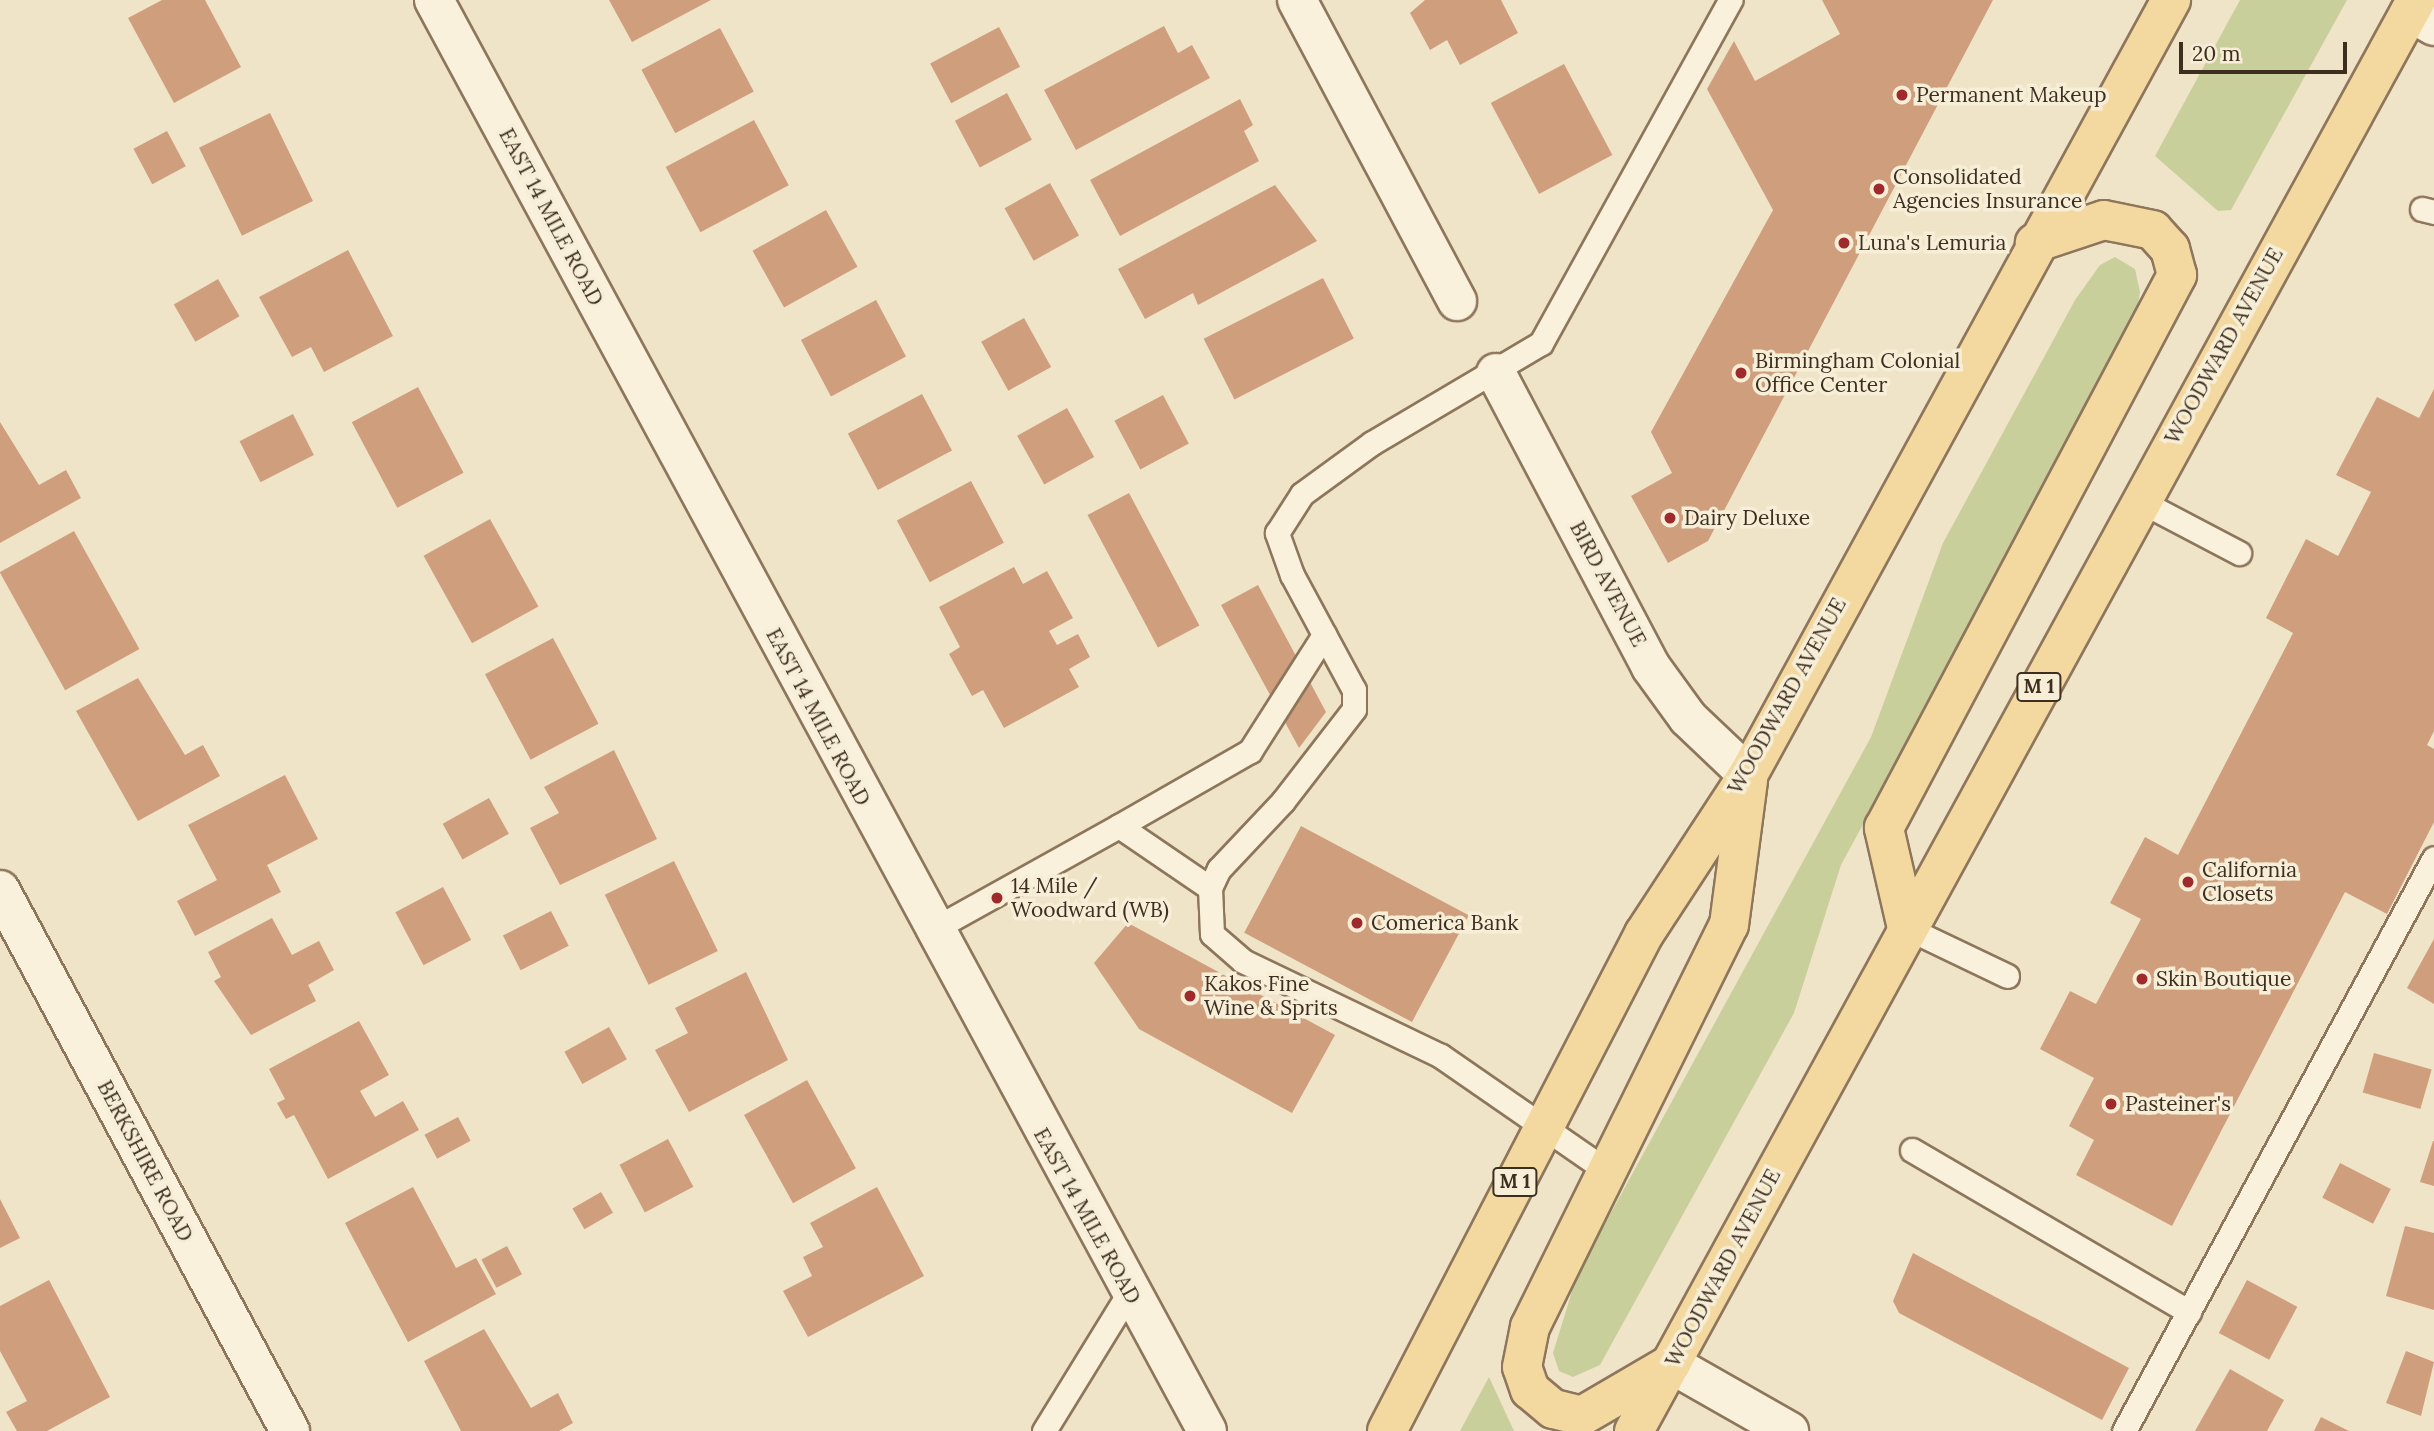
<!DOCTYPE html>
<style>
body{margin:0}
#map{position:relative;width:2434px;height:1431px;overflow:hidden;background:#f0e4c8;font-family:Lora,serif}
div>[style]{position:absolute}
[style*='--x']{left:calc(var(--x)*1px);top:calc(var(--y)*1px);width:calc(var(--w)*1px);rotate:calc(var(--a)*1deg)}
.green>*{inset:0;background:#c9cf9b}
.building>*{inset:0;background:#cf9f7d;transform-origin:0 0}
.roads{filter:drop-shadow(2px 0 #8d765c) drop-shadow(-2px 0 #8d765c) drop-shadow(0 2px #8d765c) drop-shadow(0 -2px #8d765c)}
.service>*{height:23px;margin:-11.5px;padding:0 11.5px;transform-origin:11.5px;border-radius:11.5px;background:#faf1dc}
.minor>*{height:38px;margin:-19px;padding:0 19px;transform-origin:19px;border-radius:19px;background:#faf1dc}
.secondary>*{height:38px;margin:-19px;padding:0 19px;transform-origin:19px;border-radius:19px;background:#faf1dc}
.primary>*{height:38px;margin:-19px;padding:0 19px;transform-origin:19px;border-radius:19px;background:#f3d9a0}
.dots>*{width:19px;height:19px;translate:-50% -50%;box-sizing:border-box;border:4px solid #f7eed8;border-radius:50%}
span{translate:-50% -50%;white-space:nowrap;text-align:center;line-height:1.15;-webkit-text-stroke:7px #f7eed8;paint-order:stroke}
.shield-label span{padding:2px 5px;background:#f7eed8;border:2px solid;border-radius:5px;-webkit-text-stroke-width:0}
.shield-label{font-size:19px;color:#3d2e20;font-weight:700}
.poi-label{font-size:21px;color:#3d2e20}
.left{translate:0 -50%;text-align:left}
.street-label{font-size:21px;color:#3d2e20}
.scale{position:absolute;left:2179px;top:42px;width:168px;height:32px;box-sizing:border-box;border:4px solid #3d2e20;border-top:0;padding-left:9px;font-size:21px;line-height:24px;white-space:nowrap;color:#3d2e20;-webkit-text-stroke:5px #f7eed8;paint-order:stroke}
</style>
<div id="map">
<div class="green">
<div style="clip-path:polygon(2240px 0,2347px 0,2231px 210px,2218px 211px,2155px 156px)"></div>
<div style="clip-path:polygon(2115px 257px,2135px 269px,2140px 292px,2135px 322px,1841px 865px,1794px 1013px,1600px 1365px,1573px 1377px,1559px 1371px,1553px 1353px,1577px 1275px,1871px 737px,1943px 543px,2075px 300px,2100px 265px)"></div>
<div style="clip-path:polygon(1489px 1377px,1514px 1431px,1460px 1431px)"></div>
</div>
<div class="building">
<div style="clip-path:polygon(162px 0,205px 0,241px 67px,174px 103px,128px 18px)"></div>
<div style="clip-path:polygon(609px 0,711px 0,632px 42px)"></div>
<div style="clip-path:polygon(1425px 0,1501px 0,1518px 33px,1460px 65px,1447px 40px,1430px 50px,1410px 13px)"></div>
<div style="clip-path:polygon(1822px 0,1993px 0,1708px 541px,1668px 563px,1631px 496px,1672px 473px,1651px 432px,1773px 210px,1707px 89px,1734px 41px,1755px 81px,1840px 34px)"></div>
<div style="clip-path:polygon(1164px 26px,1178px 53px,1192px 45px,1210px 78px,1076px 150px,1044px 90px)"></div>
<div style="left:999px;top:27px;width:45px;height:78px;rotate:62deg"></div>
<div style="left:720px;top:28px;width:72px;height:89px;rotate:62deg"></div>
<div style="left:1564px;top:64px;width:103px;height:83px;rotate:62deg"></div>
<div style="left:1007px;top:93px;width:53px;height:59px;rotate:62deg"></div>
<div style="clip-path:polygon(1240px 99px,1253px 125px,1244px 131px,1259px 161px,1120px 236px,1090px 180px)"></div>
<div style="left:270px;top:113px;width:98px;height:79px;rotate:64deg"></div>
<div style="left:754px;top:120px;width:74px;height:100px;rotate:62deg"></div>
<div style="left:167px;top:131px;width:40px;height:38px;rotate:62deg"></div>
<div style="left:1050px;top:183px;width:60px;height:52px;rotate:61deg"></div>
<div style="clip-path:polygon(1275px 185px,1317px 241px,1198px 305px,1193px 293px,1145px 319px,1118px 269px)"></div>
<div style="left:826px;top:210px;width:65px;height:84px;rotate:61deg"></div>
<div style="clip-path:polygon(348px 250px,393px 336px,324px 372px,311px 347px,292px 357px,259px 297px)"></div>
<div style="left:1323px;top:278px;width:68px;height:134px;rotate:63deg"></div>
<div style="left:218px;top:279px;width:43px;height:51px;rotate:60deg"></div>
<div style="left:876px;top:300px;width:64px;height:85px;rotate:62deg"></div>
<div style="left:1024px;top:318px;width:56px;height:49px;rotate:61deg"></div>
<div style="left:418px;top:387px;width:97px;height:75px;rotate:62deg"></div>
<div style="clip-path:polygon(2434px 389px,2434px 731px,2427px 745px,2434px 749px,2434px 822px,2387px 914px,2345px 892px,2172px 1226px,2076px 1175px,2094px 1140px,2069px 1126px,2094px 1078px,2040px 1049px,2070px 991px,2096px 1004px,2141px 919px,2110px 903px,2145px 837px,2178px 855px,2293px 633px,2266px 618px,2306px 539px,2338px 556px,2371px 492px,2336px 475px,2377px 397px,2419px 418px)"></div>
<div style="left:922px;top:394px;width:64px;height:84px;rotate:62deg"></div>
<div style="left:1163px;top:395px;width:55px;height:55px;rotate:62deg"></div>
<div style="left:1067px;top:408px;width:56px;height:57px;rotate:61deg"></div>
<div style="left:293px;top:414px;width:46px;height:60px;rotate:63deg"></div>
<div style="clip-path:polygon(0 422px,39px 485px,66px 470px,81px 498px,0 543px)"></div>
<div style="left:971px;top:481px;width:70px;height:84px;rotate:62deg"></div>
<div style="left:1129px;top:493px;width:150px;height:47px;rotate:62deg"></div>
<div style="left:490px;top:519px;width:100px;height:76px;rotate:61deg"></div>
<div style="left:74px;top:531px;width:135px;height:85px;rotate:61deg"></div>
<div style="clip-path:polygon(1014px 567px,1023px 584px,1047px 571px,1073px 618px,1049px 631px,1057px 645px,1078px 634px,1090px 657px,1069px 669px,1079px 687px,1004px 728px,983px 690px,972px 696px,949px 654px,960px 647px,939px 607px)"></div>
<div style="clip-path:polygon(1258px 585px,1326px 712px,1299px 748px,1221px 605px)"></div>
<div style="left:553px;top:638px;width:97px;height:77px;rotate:62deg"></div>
<div style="clip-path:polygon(138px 678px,185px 755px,203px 745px,220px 776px,138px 821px,76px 711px)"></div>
<div style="clip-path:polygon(614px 750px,657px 839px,560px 885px,530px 828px,559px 813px,544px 787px)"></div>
<div style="clip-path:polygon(285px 775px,318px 839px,267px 865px,281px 892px,195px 936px,177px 901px,217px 880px,188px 825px)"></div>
<div style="left:489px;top:798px;width:41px;height:53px;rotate:61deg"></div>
<div style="left:1301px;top:826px;width:190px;height:121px;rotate:28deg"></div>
<div style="left:674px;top:861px;width:100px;height:77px;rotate:64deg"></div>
<div style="left:443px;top:887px;width:60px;height:54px;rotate:62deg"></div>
<div style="left:551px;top:911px;width:39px;height:54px;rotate:63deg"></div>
<div style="clip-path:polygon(272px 918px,292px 955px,319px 941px,334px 970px,308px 985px,316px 1001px,251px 1035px,214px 981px,221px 977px,208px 952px)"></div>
<div style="clip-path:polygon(1128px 923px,1335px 1035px,1292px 1113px,1139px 1029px,1094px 963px)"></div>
<div style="clip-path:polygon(2434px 939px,2434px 1004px,2407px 988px)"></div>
<div style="clip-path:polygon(746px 972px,788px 1060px,689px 1112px,655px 1050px,688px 1033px,675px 1008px)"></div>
<div style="clip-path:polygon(359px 1021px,389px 1075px,360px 1091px,375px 1117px,403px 1101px,419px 1130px,328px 1179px,294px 1115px,286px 1119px,277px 1103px,285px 1099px,269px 1069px)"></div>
<div style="left:609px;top:1027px;width:37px;height:51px;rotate:61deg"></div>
<div style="left:2374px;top:1053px;width:60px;height:41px;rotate:16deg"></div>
<div style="left:807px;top:1080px;width:101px;height:72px;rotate:61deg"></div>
<div style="left:458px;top:1117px;width:27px;height:38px;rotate:62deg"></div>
<div style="left:668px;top:1139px;width:54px;height:55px;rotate:62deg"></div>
<div style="clip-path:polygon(2433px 1141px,2434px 1141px,2434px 1186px,2420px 1182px)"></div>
<div style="left:2340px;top:1163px;width:57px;height:39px;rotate:27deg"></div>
<div style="clip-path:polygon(413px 1187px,456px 1268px,476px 1258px,496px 1294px,408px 1342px,345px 1223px)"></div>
<div style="clip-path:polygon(877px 1187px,924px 1276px,808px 1337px,783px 1291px,812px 1276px,803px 1257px,823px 1247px,810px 1223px)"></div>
<div style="left:601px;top:1192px;width:24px;height:33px;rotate:60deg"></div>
<div style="clip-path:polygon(0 1199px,20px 1238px,0 1248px)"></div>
<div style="clip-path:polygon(2405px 1226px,2434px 1233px,2434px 1310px,2386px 1296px)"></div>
<div style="left:507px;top:1246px;width:32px;height:29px;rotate:62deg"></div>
<div style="clip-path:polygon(1913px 1253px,2129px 1368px,2102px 1420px,1899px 1313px,1893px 1301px)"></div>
<div style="clip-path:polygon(49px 1280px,110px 1397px,47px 1431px,17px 1431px,6px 1412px,27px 1401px,0 1351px,0 1306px)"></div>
<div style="left:2247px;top:1280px;width:57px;height:60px;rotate:28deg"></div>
<div style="clip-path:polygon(484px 1329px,531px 1408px,558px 1393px,573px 1423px,559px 1431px,461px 1431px,424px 1361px)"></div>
<div style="clip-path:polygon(2406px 1351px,2434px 1362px,2421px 1416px,2386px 1403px)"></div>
<div style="clip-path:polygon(2230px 1369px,2284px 1400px,2267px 1431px,2195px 1431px)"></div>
<div style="clip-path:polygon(2321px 1417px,2349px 1431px,2314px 1431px)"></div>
</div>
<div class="roads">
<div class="service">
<div style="--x:2422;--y:209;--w:12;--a:14"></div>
<div style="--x:2140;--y:501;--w:112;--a:27.7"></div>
<div style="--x:1119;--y:826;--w:151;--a:-29.8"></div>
<div style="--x:1250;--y:751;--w:138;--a:-57.5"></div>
<div style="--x:1907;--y:928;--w:111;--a:25.6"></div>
<div style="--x:932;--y:930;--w:214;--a:-29.1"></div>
<div style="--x:1119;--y:826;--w:110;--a:34.3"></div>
<div style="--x:1912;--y:1150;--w:321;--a:30.3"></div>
<div style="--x:1607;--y:1171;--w:202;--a:-145.3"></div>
<div style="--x:1441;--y:1056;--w:220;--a:-154.4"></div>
<div style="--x:1243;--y:961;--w:41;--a:-138.9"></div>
<div style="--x:1212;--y:934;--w:46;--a:-92.5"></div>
<div style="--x:1210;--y:888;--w:21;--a:-65"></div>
<div style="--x:1219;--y:869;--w:93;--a:-46.7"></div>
<div style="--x:1283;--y:801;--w:116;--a:-52.3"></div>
<div style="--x:1354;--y:709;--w:19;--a:-90"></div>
<div style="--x:1354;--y:690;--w:131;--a:-118.3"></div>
<div style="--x:1292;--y:575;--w:45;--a:-109.7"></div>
<div style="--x:1277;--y:533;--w:46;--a:-57.3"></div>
<div style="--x:1302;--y:494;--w:87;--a:-36.1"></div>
<div style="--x:1372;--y:443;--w:196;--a:-30.6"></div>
<div style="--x:1541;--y:343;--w:392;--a:-61.1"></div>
<div style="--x:1044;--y:1431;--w:162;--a:-58.4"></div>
<div style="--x:2124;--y:1431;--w:651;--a:-61.59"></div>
</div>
<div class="minor">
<div style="--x:1297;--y:0;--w:341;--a:62"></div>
<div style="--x:2410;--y:12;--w:28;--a:30"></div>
<div style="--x:1496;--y:373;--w:332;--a:62.2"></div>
<div style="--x:1651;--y:667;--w:63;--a:54"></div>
<div style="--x:1688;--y:718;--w:83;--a:43.5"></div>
<div style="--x:0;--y:890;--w:614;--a:61.81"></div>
<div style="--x:1671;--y:1364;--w:136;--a:29.6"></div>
</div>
<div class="secondary">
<div style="--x:434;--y:0;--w:1626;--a:61.62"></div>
</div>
<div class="primary">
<div style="--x:1907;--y:928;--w:103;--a:-103"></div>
<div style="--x:1884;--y:828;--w:626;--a:-62.08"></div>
<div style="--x:2177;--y:275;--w:27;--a:-105"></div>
<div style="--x:2170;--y:249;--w:25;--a:-132"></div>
<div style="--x:2153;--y:230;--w:50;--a:-168.5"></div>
<div style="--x:2104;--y:220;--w:73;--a:161.6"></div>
<div style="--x:1671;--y:1364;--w:103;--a:149.7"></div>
<div style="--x:1582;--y:1416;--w:30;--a:-166"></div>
<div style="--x:1553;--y:1409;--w:30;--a:-140"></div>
<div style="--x:1530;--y:1390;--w:24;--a:-109"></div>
<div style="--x:1522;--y:1367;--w:41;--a:-78.7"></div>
<div style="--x:1530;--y:1327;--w:449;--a:-63.7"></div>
<div style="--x:1729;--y:925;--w:146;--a:-82.5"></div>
<div style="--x:1387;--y:1431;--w:560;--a:-62.66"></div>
<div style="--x:1644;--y:934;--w:190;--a:-56.8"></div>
<div style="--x:1748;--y:775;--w:883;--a:-61.37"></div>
<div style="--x:1634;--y:1431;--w:1631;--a:-61.34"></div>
</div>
</div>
<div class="dots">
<div style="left:1902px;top:95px;background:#9e2a2b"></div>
<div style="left:1879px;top:189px;background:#9e2a2b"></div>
<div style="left:1844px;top:243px;background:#9e2a2b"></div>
<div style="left:1741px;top:373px;background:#9e2a2b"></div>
<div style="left:1670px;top:518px;background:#9e2a2b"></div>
<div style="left:2188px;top:882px;background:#9e2a2b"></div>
<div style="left:997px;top:898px;background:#9e2a2b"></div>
<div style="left:1357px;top:923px;background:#9e2a2b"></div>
<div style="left:2142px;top:979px;background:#9e2a2b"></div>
<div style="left:1190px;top:996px;background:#9e2a2b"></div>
<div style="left:2111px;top:1104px;background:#9e2a2b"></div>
</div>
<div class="shield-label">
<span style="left:2039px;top:687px">M 1</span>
<span style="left:1515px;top:1182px">M 1</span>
</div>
<div class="poi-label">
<span class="left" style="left:1916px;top:95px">Permanent Makeup</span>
<span class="left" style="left:1893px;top:189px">Consolidated<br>Agencies Insurance</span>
<span class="left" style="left:1858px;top:243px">Luna's Lemuria</span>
<span class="left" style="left:1755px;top:373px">Birmingham Colonial<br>Office Center</span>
<span class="left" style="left:1684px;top:518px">Dairy Deluxe</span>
<span class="left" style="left:2202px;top:882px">California<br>Closets</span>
<span class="left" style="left:1011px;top:898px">14 Mile /<br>Woodward (WB)</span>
<span class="left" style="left:1371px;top:923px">Comerica Bank</span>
<span class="left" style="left:2156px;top:979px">Skin Boutique</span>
<span class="left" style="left:1204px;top:996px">Kakos Fine<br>Wine &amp; Sprits</span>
<span class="left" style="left:2125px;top:1104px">Pasteiner's</span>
</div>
<div class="street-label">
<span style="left:551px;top:217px;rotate:62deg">EAST 14 MILE ROAD</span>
<span style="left:2224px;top:346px;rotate:-61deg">WOODWARD AVENUE</span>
<span style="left:1608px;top:584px;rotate:62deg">BIRD AVENUE</span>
<span style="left:1787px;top:696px;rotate:-61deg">WOODWARD AVENUE</span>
<span style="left:818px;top:717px;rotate:62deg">EAST 14 MILE ROAD</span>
<span style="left:145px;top:1161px;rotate:62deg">BERKSHIRE ROAD</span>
<span style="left:1087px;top:1216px;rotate:61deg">EAST 14 MILE ROAD</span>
<span style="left:1723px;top:1268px;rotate:-62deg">WOODWARD AVENUE</span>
</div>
<div class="scale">20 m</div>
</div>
